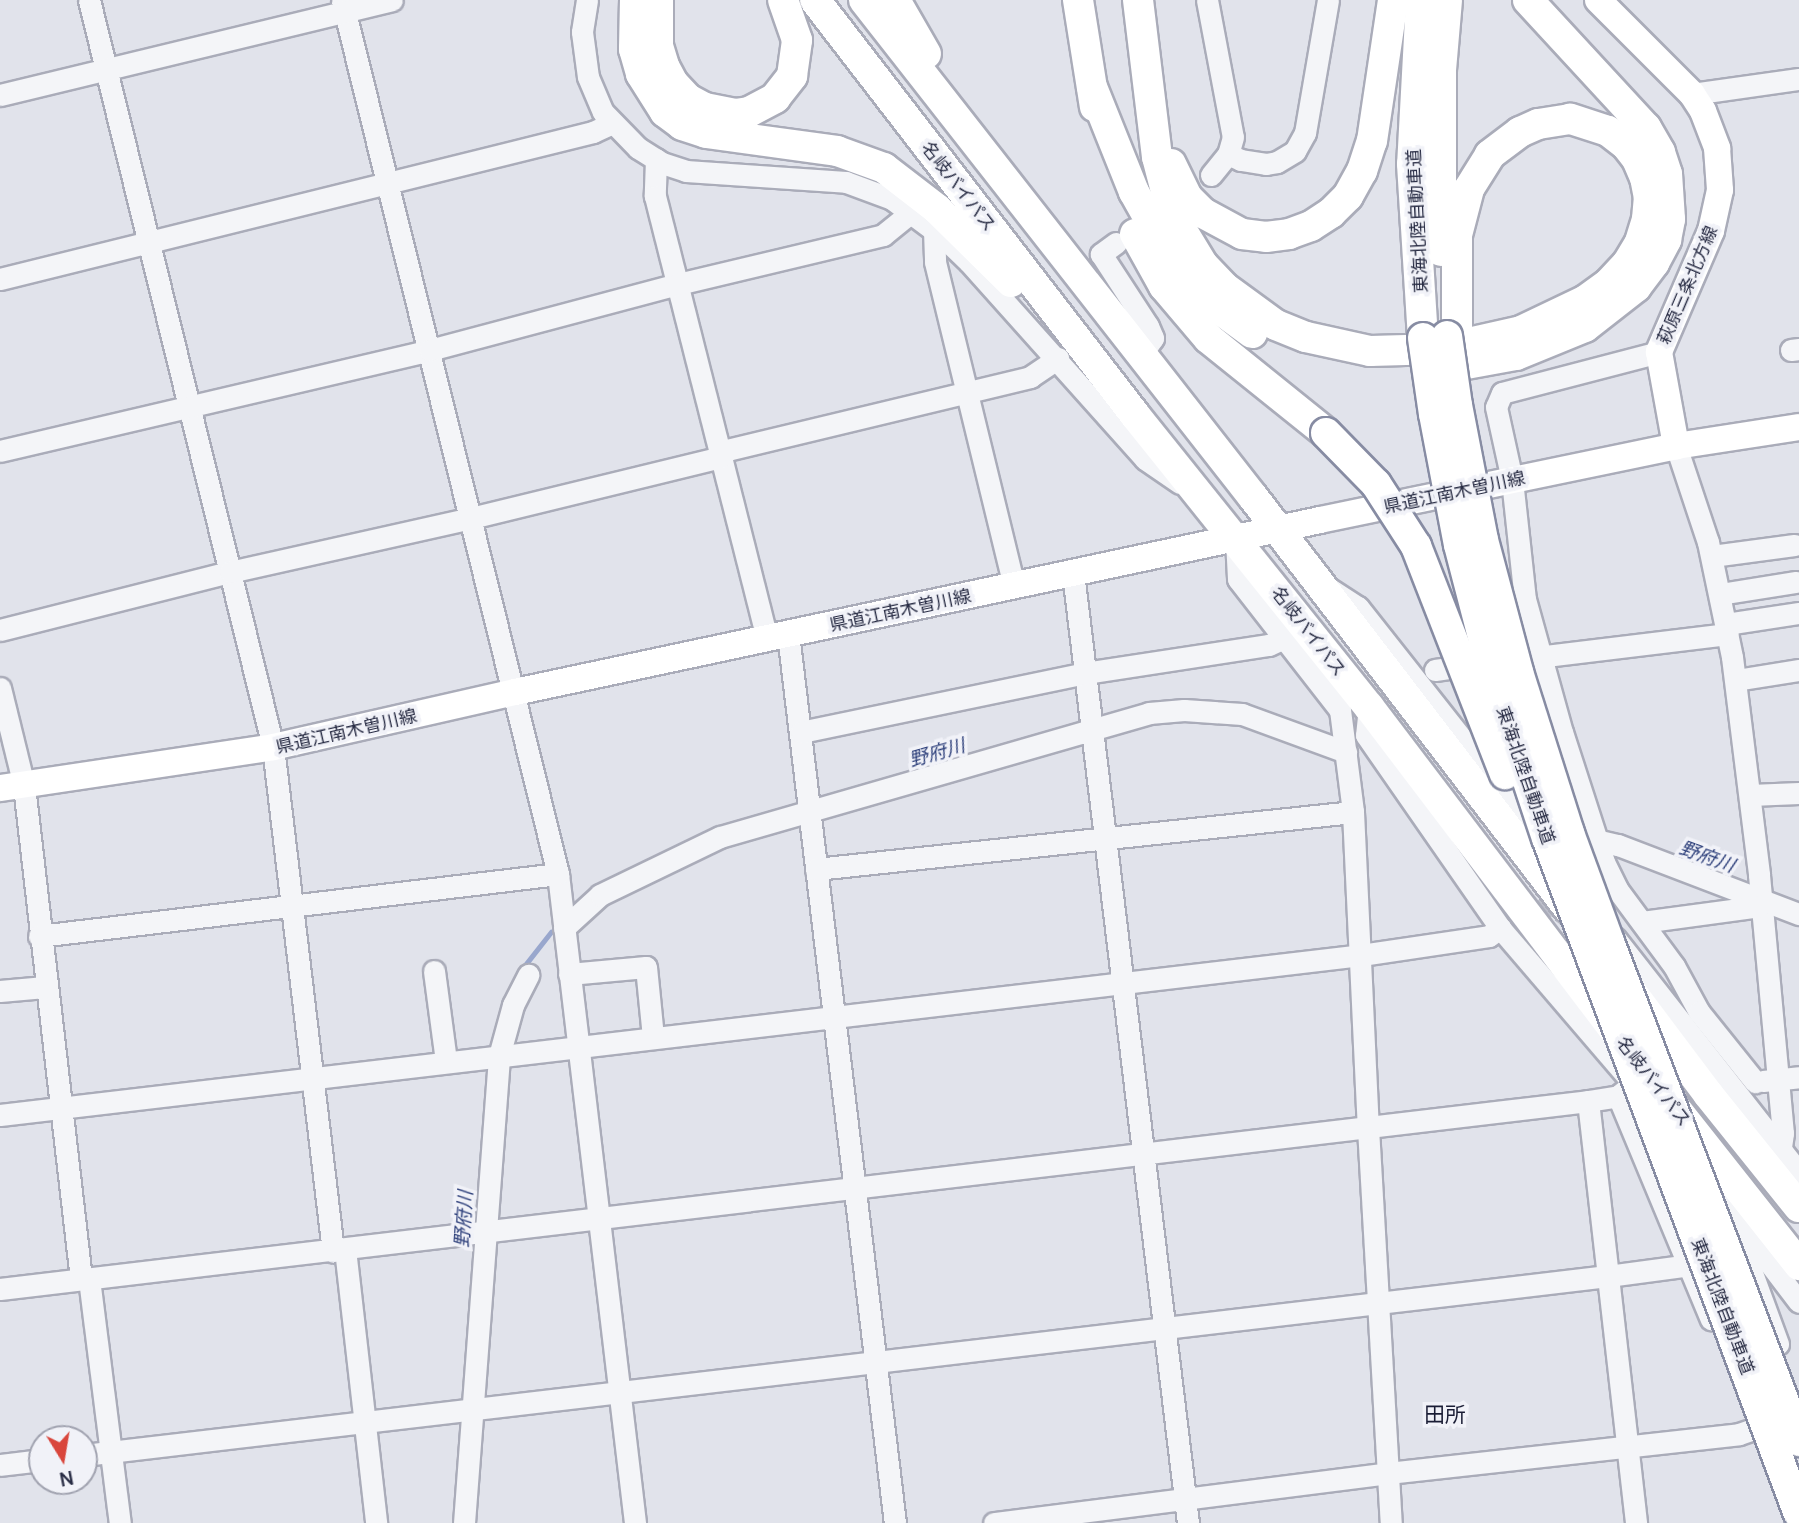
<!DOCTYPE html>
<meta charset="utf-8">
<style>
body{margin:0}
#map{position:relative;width:1799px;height:1523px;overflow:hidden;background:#e1e3eb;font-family:Manrope,"Noto Sans JP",sans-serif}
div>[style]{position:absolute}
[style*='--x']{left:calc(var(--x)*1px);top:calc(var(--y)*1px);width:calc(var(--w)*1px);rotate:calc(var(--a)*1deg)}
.stream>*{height:4.5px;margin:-2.25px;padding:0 2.25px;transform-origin:2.25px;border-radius:2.25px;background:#99a7cd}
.minor-tunnel>*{height:21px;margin-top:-10.5px;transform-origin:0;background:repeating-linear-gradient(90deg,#bcbeca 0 21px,transparent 0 31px)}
.roads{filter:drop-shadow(2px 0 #aaacb9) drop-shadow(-2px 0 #aaacb9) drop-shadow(0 2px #aaacb9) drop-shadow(0 -2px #aaacb9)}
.minor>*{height:21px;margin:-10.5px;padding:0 10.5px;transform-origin:10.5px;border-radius:10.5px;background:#f4f5f8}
.major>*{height:26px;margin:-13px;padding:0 13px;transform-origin:13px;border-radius:13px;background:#fff}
.highway>*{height:30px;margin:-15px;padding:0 15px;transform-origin:15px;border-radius:15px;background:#fff}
.bridges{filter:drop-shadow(2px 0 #878ca3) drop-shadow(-2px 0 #878ca3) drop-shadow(0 2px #878ca3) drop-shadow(0 -2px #878ca3)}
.highway-bridge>*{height:30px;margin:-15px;padding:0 15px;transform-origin:15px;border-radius:15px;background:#fff}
span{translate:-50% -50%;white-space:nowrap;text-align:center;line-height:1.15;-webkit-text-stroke:7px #f1f2f8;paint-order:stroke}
.street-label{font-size:18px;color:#282c44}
.water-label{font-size:19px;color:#2e407b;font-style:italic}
.quarter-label{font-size:21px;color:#1a1d35}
.north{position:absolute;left:28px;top:1425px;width:70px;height:70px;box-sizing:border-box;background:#f1f2f8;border:2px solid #a1a3b0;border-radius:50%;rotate:169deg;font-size:19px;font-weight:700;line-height:28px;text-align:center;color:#282c44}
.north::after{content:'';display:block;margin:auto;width:24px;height:32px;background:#d9463c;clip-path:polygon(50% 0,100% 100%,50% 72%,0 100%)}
</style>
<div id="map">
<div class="stream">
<div style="--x:522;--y:969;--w:47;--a:-51.9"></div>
</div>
<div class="minor-tunnel">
<div style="--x:1513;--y:933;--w:73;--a:-38.3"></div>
</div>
<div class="roads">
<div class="minor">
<div style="--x:89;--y:0;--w:769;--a:76.16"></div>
<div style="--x:273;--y:747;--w:508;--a:83.21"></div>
<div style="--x:342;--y:0;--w:900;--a:76.12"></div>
<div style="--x:558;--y:874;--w:654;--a:83.23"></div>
<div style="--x:587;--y:0;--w:32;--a:99"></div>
<div style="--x:582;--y:32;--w:45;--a:82.4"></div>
<div style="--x:588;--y:77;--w:38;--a:67"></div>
<div style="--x:603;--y:112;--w:50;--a:45.8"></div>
<div style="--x:638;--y:148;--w:28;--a:32"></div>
<div style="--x:662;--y:163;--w:25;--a:18"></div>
<div style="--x:686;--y:171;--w:160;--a:3.9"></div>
<div style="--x:846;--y:182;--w:49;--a:20.3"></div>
<div style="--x:892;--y:199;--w:64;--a:36.7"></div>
<div style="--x:943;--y:237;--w:36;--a:44"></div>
<div style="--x:969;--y:262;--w:264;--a:48.2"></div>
<div style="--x:1145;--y:459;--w:42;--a:34.4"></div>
<div style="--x:1207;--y:0;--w:139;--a:79.3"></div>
<div style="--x:1233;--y:137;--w:18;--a:106"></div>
<div style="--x:1228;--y:154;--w:27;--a:129"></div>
<div style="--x:1692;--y:94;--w:108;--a:-8"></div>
<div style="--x:0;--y:95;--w:403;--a:-13.6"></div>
<div style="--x:1228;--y:154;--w:14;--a:25"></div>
<div style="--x:1241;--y:160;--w:25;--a:9"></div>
<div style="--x:1266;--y:164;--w:11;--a:-10"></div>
<div style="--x:1277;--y:162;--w:21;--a:-31"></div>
<div style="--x:1295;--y:151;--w:21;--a:-61"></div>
<div style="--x:1305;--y:133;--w:135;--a:-80.2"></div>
<div style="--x:656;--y:159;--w:37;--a:92"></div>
<div style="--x:655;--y:196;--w:457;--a:75.8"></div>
<div style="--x:934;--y:230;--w:32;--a:88"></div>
<div style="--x:935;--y:262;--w:333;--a:76.3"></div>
<div style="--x:1116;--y:243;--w:19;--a:144"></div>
<div style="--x:1101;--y:254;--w:86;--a:56.9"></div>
<div style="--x:1148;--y:326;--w:13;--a:67"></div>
<div style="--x:1153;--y:338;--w:21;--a:125"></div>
<div style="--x:0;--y:279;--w:611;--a:-13.92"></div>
<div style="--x:593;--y:132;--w:21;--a:-25"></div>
<div style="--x:1791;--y:350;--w:8;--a:-7"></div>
<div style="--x:1659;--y:352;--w:162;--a:165.4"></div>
<div style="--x:1502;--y:393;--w:15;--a:113"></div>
<div style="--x:1496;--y:407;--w:75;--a:77.6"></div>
<div style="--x:1512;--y:480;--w:120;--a:83.8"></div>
<div style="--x:1525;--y:599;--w:138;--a:74.5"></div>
<div style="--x:1562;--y:732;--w:137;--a:72.1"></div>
<div style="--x:1604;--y:862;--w:30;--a:64"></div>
<div style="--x:1617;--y:889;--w:96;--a:53.5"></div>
<div style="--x:1674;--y:966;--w:52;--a:61.5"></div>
<div style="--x:1699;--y:1012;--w:90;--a:51.3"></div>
<div style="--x:1676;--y:446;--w:101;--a:71.6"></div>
<div style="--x:1708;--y:542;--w:117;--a:78.2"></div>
<div style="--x:1732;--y:657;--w:220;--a:82.9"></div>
<div style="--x:1759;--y:875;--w:259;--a:84.7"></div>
<div style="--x:1783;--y:1133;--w:15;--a:98"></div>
<div style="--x:0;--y:451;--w:442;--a:-13.2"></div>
<div style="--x:430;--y:350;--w:257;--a:-14.9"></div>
<div style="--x:678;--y:284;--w:211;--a:-13.4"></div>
<div style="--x:883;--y:235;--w:36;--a:-39"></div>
<div style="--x:1236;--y:540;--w:39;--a:87"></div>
<div style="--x:1238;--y:579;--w:166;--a:52.1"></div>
<div style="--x:1340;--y:710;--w:103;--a:82.7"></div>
<div style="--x:1353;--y:812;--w:316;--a:87.3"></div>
<div style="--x:1368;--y:1128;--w:396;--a:86.7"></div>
<div style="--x:1712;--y:556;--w:83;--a:-7.6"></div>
<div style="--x:1073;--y:573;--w:957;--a:83.1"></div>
<div style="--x:1330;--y:589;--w:33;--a:33"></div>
<div style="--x:1358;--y:607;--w:295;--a:51.7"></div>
<div style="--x:1720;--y:594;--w:77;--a:-9"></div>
<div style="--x:1726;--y:624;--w:74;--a:-8.6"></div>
<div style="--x:0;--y:630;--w:237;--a:-14.2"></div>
<div style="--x:230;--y:572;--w:247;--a:-12.6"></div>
<div style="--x:471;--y:518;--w:257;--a:-13.7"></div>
<div style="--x:721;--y:457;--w:9;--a:-49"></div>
<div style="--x:727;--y:450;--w:312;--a:-13.5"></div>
<div style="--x:1030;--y:377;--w:34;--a:-34"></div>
<div style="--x:788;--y:634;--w:895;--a:83.14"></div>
<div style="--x:1529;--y:658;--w:200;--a:-6.9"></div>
<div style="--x:1435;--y:670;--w:41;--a:-8.3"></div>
<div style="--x:1736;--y:680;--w:64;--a:-9"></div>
<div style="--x:0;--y:688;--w:101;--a:76.2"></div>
<div style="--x:24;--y:786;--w:496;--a:83.4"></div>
<div style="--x:1369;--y:707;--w:28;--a:96"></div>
<div style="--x:1366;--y:735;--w:235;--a:55.2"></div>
<div style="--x:1500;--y:928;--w:204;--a:49.4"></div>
<div style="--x:801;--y:732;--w:290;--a:-11.7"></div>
<div style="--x:1085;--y:673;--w:186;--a:-8.7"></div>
<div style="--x:1269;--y:645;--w:17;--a:-25"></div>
<div style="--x:1750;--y:795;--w:49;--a:-2.3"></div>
<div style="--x:1587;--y:838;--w:32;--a:13"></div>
<div style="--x:1618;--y:845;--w:194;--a:20.9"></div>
<div style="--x:816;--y:869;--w:540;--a:-6.06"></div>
<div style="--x:1642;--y:922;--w:119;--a:-7.7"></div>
<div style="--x:564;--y:928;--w:49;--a:-42.5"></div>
<div style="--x:600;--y:895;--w:133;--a:-25.8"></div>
<div style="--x:720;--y:837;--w:447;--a:-16.1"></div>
<div style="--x:1149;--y:713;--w:35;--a:-5"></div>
<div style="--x:1184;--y:710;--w:58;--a:3.9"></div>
<div style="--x:1242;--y:714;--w:111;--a:20.1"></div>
<div style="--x:39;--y:936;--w:523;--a:-6.81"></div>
<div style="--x:1615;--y:938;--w:298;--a:51.9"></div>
<div style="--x:434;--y:971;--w:91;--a:82.4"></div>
<div style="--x:569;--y:974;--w:77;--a:-5.2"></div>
<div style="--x:646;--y:967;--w:70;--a:84.3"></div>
<div style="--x:0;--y:991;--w:45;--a:-5.1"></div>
<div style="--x:1763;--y:1081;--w:36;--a:-6"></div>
<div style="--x:1618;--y:1096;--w:242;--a:67.4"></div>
<div style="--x:1588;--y:1101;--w:425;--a:83.5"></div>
<div style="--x:0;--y:1115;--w:1370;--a:-6.7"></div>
<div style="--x:1361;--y:955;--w:129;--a:-8.4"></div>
<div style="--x:1489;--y:936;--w:14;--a:-36"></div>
<div style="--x:1709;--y:1184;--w:148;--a:52.7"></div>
<div style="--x:1752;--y:1243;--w:11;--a:135"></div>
<div style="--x:1744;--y:1251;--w:99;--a:69.9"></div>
<div style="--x:345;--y:1249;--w:276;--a:83.5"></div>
<div style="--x:89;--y:1279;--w:246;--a:82.8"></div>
<div style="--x:0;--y:1289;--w:1599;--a:-6.75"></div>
<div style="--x:1588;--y:1101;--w:30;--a:-9"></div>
<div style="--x:1618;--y:1096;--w:19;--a:-39"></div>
<div style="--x:84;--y:1455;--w:1534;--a:-6.7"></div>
<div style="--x:1608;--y:1276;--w:83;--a:-7.6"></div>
<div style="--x:1690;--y:1265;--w:56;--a:-14.5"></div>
<div style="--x:0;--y:1465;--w:42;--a:-6.8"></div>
<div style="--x:464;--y:1523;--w:468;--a:-85.7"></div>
<div style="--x:499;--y:1056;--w:53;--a:-74.6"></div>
<div style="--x:513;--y:1005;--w:34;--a:-63"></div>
<div style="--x:994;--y:1523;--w:397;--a:-7.2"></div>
<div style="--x:1388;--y:1473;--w:353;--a:-6.3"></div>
<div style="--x:1739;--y:1434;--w:40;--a:-18.9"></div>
</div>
<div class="major">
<div style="--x:1598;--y:0;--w:133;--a:45"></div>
<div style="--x:1692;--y:94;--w:20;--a:57"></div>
<div style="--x:1703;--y:111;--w:40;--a:69"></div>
<div style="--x:1717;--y:148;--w:42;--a:85.9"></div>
<div style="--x:1720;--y:190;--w:42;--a:102.4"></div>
<div style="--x:1711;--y:231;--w:132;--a:113.3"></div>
<div style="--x:1659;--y:352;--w:96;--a:79.7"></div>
<div style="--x:0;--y:788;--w:276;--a:-8.5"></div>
<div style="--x:273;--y:747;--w:248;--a:-12.8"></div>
<div style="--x:515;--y:692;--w:823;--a:-12.06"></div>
<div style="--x:1320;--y:520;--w:364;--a:-11.7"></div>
<div style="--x:1676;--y:446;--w:124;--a:-8.8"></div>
</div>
<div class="highway">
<div style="--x:635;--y:0;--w:49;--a:91.2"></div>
<div style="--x:634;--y:49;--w:26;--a:74"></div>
<div style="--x:641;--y:74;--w:45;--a:57.7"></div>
<div style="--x:665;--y:112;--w:21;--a:37"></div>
<div style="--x:682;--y:125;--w:25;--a:18"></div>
<div style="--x:706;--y:133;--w:132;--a:7.8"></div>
<div style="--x:837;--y:151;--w:50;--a:19.9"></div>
<div style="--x:884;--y:168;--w:67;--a:37.7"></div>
<div style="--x:937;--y:209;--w:104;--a:44.6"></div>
<div style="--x:658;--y:0;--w:46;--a:90"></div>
<div style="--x:658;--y:46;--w:21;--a:73"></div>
<div style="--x:664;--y:66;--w:19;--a:62"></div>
<div style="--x:673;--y:83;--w:22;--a:47"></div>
<div style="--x:688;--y:99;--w:19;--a:28"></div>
<div style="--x:705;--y:108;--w:31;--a:11"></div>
<div style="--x:735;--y:114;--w:14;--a:-8"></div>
<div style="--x:749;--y:112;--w:30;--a:-28"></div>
<div style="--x:775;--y:98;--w:28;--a:-52"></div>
<div style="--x:792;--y:76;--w:36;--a:-82"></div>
<div style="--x:797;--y:40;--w:42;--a:-109.3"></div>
<div style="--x:815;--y:0;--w:524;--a:52.36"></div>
<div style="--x:1135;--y:415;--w:374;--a:51.3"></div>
<div style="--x:1369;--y:707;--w:410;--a:52.8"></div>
<div style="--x:864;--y:0;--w:631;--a:51.95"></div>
<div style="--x:1253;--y:497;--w:519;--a:52.51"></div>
<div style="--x:895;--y:0;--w:62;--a:60.1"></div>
<div style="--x:1078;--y:0;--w:108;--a:81"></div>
<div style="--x:1138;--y:0;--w:158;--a:83.1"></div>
<div style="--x:1157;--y:157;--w:59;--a:75.3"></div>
<div style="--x:1172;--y:214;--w:60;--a:58.7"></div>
<div style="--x:1203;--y:265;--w:30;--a:46"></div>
<div style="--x:1224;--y:287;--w:64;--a:36.2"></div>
<div style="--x:1276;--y:325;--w:32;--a:22"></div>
<div style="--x:1306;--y:337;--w:66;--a:12.3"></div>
<div style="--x:1370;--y:351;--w:72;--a:-1.6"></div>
<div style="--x:1442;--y:349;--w:81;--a:-12.8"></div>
<div style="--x:1521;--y:331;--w:72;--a:-25.5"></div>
<div style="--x:1586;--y:300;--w:29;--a:-36"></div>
<div style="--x:1609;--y:283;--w:26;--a:-47"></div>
<div style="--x:1627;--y:264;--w:26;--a:-59"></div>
<div style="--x:1640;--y:242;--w:24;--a:-73"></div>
<div style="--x:1647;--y:219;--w:21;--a:-85"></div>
<div style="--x:1649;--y:198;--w:20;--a:-101"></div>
<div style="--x:1645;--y:178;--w:21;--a:-113"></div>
<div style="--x:1637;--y:159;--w:18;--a:-128"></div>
<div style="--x:1626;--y:145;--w:23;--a:-142"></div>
<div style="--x:1608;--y:131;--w:40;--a:-162"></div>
<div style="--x:1570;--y:119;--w:32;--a:171"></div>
<div style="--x:1538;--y:124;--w:20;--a:156"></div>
<div style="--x:1520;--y:132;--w:38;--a:143"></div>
<div style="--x:1490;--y:155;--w:40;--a:122"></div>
<div style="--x:1469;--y:189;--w:48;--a:104.6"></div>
<div style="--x:1457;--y:235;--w:100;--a:90"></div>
<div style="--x:1421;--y:0;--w:164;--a:93.1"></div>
<div style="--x:1412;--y:164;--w:174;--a:86.4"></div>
<div style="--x:1092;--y:87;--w:113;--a:68.2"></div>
<div style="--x:1134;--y:192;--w:73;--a:60.6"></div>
<div style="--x:1170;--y:256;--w:67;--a:48"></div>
<div style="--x:1215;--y:306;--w:46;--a:36.1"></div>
<div style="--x:1171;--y:164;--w:37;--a:64"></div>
<div style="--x:1187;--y:197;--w:23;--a:45"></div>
<div style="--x:1203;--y:213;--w:44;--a:28.3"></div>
<div style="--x:1242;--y:234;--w:24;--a:7"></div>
<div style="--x:1266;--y:237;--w:23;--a:-7"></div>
<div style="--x:1289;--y:234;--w:23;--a:-20"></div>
<div style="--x:1311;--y:226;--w:24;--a:-33"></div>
<div style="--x:1331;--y:213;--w:24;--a:-45"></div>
<div style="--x:1348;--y:196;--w:29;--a:-61"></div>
<div style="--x:1362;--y:171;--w:32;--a:-72"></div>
<div style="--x:1372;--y:141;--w:143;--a:-81.5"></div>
<div style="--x:1135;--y:234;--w:60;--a:60.9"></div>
<div style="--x:1164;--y:286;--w:68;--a:49.8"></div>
<div style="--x:1208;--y:338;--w:151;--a:38.8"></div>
<div style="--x:1441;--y:251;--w:181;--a:-90"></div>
<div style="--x:1441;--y:70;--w:70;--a:-85.1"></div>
<div style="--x:1428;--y:371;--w:89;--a:-10.3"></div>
<div style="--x:1516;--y:355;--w:74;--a:-22.1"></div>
<div style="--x:1585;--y:327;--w:65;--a:-38.1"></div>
<div style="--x:1636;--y:287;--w:30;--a:-53"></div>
<div style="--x:1654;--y:263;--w:26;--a:-62"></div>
<div style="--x:1666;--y:240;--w:21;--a:-79"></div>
<div style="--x:1670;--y:219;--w:45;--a:-93.8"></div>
<div style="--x:1667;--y:174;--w:23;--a:-108"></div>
<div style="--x:1660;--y:152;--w:28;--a:-120"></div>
<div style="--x:1646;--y:128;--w:174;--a:-132.7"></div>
<div style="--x:1633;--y:994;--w:125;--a:53.1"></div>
<div style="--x:1708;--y:1094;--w:145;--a:51.2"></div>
<div style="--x:1676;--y:1109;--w:199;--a:51.7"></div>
</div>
</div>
<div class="bridges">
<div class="highway-bridge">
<div style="--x:1447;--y:336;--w:70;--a:81.8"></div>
<div style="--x:1457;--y:405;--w:137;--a:79.1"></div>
<div style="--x:1483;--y:540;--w:137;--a:75.1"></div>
<div style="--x:1518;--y:672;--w:169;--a:72.4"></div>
<div style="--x:1569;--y:833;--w:116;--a:69.8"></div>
<div style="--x:1609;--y:942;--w:534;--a:69.16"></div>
<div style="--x:1423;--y:338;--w:77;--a:81.8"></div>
<div style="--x:1434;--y:414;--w:133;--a:79.2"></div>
<div style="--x:1459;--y:545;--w:138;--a:75.4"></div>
<div style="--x:1494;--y:679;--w:168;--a:71.6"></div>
<div style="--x:1547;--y:838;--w:721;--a:69.56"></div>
<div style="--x:1326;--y:433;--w:71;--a:45.6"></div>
<div style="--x:1376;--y:484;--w:74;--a:57.2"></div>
<div style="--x:1416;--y:546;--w:245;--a:68.7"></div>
</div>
</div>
<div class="street-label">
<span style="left:959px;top:186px;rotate:52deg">名岐バイパス</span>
<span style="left:1417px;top:221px;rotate:-93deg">東海北陸自動車道</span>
<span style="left:1687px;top:285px;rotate:-67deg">萩原三条北方線</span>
<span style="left:1454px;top:492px;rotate:-12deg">県道江南木曽川線</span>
<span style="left:900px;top:610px;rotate:-12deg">県道江南木曽川線</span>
<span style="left:1309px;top:631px;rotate:52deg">名岐バイパス</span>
<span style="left:346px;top:731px;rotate:-13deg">県道江南木曽川線</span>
<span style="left:1526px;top:775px;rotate:71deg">東海北陸自動車道</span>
<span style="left:1654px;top:1081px;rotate:52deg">名岐バイパス</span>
<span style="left:1723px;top:1306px;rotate:69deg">東海北陸自動車道</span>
</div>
<div class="water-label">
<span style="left:937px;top:753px;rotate:-16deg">野府川</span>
<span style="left:1707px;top:857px;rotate:20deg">野府川</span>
<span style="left:464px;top:1219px;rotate:-86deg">野府川</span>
</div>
<div class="quarter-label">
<span style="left:1445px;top:1414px">田所</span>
</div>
<div class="north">N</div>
</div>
